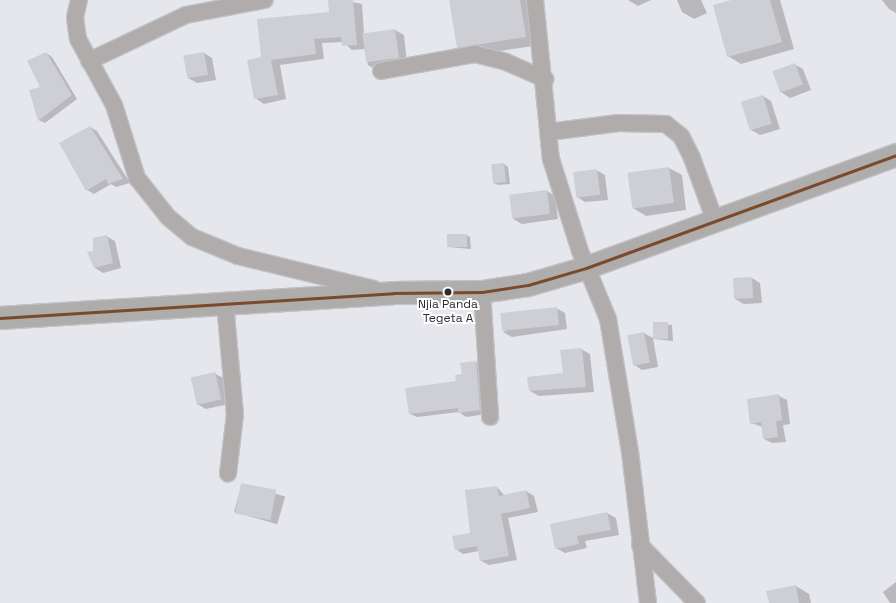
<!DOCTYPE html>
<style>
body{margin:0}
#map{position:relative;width:896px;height:603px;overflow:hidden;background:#e6e7ed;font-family:"Space Grotesk",sans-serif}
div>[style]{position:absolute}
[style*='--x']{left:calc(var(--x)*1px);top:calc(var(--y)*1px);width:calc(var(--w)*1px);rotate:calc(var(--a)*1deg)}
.shadow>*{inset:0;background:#0003;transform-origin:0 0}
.building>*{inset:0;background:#cecfd4;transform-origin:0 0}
.roads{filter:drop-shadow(1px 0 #c1c2c6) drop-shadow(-1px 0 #c1c2c6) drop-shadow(0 1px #c1c2c6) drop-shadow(0 -1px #c1c2c6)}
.minor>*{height:16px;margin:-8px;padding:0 8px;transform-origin:8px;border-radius:8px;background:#b0acac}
.secondary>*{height:22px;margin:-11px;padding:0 11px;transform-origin:11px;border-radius:11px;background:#afacac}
.bus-1>*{height:3px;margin:-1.5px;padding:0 1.5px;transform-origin:1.5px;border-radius:1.5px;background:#7a4b2a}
.dots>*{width:11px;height:11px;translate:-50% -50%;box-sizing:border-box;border:2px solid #fff;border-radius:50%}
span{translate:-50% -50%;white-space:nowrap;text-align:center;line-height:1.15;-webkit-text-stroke:4px #fff;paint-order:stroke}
.bus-label{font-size:12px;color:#2b2c30}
</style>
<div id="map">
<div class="shadow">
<div style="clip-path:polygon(343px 0,362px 4px,364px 34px,395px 30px,404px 35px,407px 63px,376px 70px,368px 65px,365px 49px,352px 50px,343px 42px,322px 43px,324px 59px,280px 65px,286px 99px,264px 104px,255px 98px,262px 58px,330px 13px)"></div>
<div style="clip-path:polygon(450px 0,535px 0,540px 45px,472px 55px,458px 47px)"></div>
<div style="clip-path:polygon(628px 0,651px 0,638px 6px)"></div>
<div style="clip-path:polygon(677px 0,701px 0,707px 13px,694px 19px,682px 12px)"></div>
<div style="clip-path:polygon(735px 0,780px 0,794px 49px,741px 64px,728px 56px)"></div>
<div style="clip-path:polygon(882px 0,896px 0,896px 13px,889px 9px)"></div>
<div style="clip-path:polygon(46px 53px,52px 57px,77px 99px,45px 123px,39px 120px)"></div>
<div style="clip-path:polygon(204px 53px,212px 58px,216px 80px,197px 83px,188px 78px)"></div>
<div style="clip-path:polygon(794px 64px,803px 69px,811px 90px,790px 98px,781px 92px)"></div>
<div style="clip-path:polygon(763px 96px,771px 101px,780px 129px,760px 135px,751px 130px)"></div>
<div style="clip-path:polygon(90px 127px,97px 131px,130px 183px,116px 187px,111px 184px,94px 194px,87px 190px)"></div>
<div style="clip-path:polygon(504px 164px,508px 167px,510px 184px,498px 185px,494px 183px)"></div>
<div style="clip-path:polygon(669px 168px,682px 175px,686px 210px,646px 216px,633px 208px)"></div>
<div style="clip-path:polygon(596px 170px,605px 175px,608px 200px,585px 202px,577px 197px)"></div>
<div style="clip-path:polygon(547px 191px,555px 196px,558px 219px,522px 224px,513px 219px)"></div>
<div style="clip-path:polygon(466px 235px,470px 237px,471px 249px,448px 247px)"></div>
<div style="clip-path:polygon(106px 236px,115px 241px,121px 268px,103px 273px,95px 268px,94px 252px)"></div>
<div style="clip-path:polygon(752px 278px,760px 283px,762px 303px,744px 304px,735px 299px)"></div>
<div style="clip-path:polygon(556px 308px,565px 313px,567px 329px,512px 337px,503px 332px)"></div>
<div style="clip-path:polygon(654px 323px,672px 325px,673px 341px,654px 339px)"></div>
<div style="clip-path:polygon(644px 333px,653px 338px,658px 367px,642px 370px,633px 364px)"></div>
<div style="clip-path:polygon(581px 349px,590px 354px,594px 392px,539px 396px,530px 391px,564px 374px)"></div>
<div style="clip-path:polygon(476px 362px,483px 366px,487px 414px,466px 417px,459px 412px,417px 417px,410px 414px,457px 382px,463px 375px,461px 364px)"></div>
<div style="clip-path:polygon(214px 373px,223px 378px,229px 404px,206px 409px,197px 404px)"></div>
<div style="clip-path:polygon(779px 396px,787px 400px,790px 424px,783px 425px,786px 442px,772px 443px,764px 439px,763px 427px,751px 423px)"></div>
<div style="left:242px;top:484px;width:45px;height:29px;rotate:16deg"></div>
<div style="clip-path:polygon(497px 487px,505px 496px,526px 491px,534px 496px,538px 512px,508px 518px,517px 560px,489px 565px,481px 561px,479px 551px,463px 554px,456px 549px,471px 534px)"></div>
<div style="clip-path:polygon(607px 513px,616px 518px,619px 535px,585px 541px,587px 548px,565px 553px,556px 548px)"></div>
<div style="clip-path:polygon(896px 582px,896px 603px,890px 603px,883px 592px)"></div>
<div style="clip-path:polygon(796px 586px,809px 594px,811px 603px,770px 603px)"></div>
</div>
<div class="building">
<div style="clip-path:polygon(328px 0,353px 0,357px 45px,342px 46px,341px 37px,314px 39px,316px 54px,271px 60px,278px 95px,254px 99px,247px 60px,261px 57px,257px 19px,329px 12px)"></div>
<div style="clip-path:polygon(449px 0,520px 0,526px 37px,457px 48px)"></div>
<div style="clip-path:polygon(731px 0,770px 0,782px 42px,727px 57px,713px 5px)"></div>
<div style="left:395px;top:29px;width:29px;height:33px;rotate:82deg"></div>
<div style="clip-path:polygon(46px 52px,72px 95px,38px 121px,29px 90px,40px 87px,27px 61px)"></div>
<div style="left:204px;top:52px;width:23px;height:21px;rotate:80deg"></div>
<div style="left:795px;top:63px;width:23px;height:24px;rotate:70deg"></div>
<div style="left:763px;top:95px;width:30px;height:23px;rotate:73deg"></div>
<div style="clip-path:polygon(90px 126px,123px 179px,108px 184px,106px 179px,86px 191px,59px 143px)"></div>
<div style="left:504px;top:163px;width:19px;height:13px;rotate:84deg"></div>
<div style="left:669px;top:167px;width:36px;height:42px;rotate:82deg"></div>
<div style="left:597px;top:169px;width:26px;height:24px;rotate:83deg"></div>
<div style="left:547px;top:190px;width:24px;height:38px;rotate:83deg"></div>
<div style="left:447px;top:234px;width:20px;height:13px"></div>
<div style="clip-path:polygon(107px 235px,113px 263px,94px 268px,87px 252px,93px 251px,93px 238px)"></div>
<div style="left:752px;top:277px;width:21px;height:19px;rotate:87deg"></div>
<div style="left:557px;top:307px;width:18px;height:57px;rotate:84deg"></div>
<div style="left:653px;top:322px;width:15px;height:17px"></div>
<div style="left:644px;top:332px;width:31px;height:17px;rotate:79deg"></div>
<div style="clip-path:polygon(582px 348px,586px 387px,529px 391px,527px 377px,563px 373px,560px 350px)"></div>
<div style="clip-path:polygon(476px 361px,480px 410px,458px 413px,458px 408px,409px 414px,405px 388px,456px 381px,455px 375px,462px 374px,460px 363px)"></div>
<div style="left:215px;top:372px;width:28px;height:25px;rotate:77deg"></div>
<div style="clip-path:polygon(779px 394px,782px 420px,776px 421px,778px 437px,763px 439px,761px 422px,750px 424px,747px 399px)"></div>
<div style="left:241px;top:483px;width:36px;height:31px;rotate:11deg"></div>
<div style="clip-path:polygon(497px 486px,499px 496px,526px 490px,530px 508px,501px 514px,509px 556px,480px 561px,477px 546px,455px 550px,452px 536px,470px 533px,465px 490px)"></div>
<div style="clip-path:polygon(607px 512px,611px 530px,577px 536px,579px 544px,555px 549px,550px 524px)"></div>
<div style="clip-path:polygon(796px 585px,799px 603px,769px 603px,766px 591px)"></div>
</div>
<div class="roads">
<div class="minor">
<div style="--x:79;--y:0;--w:18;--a:103"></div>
<div style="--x:75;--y:18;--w:21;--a:82"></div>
<div style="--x:78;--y:39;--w:75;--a:61.4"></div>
<div style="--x:114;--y:105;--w:77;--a:72.5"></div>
<div style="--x:137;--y:178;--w:50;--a:51.5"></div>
<div style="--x:168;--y:217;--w:31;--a:40"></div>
<div style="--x:192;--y:237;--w:50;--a:22.4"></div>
<div style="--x:238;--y:256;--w:140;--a:13.6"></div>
<div style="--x:535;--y:0;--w:160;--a:84.3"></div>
<div style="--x:551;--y:159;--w:96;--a:72.5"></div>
<div style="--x:580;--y:251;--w:74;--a:67.6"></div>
<div style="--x:608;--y:319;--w:135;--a:80.6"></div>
<div style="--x:630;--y:452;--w:152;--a:83.2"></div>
<div style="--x:89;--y:61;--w:107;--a:-25.4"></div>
<div style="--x:186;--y:15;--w:80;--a:-10.8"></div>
<div style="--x:381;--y:71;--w:96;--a:-10.3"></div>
<div style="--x:475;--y:54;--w:32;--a:14"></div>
<div style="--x:506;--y:62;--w:43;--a:23.6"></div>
<div style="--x:549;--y:132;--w:70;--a:-7.4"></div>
<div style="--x:618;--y:123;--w:48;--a:1.2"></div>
<div style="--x:666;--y:124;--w:19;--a:39"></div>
<div style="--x:681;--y:136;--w:25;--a:63"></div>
<div style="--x:692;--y:158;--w:67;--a:69.9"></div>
<div style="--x:482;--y:292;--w:125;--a:86.3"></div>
<div style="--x:225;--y:303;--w:111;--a:84.9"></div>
<div style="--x:235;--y:414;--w:60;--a:96.7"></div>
<div style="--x:640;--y:545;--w:81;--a:45.5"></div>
</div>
<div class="secondary">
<div style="--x:0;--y:318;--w:394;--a:-3.6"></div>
<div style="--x:393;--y:293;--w:89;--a:-0.6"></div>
<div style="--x:482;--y:292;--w:47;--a:-8.7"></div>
<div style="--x:528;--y:285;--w:60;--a:-16.3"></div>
<div style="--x:586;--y:268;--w:330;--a:-20"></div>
</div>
</div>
<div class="bus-1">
<div style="--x:0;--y:318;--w:394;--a:-3.6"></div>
<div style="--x:393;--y:293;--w:89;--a:-0.6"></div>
<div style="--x:482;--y:292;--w:47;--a:-8.7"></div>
<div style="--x:528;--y:285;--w:60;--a:-16.3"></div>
<div style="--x:586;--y:268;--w:330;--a:-20"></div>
</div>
<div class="dots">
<div style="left:448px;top:292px;background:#2b2c30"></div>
</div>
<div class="bus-label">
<span style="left:448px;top:312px">Njia Panda<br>Tegeta A</span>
</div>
</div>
